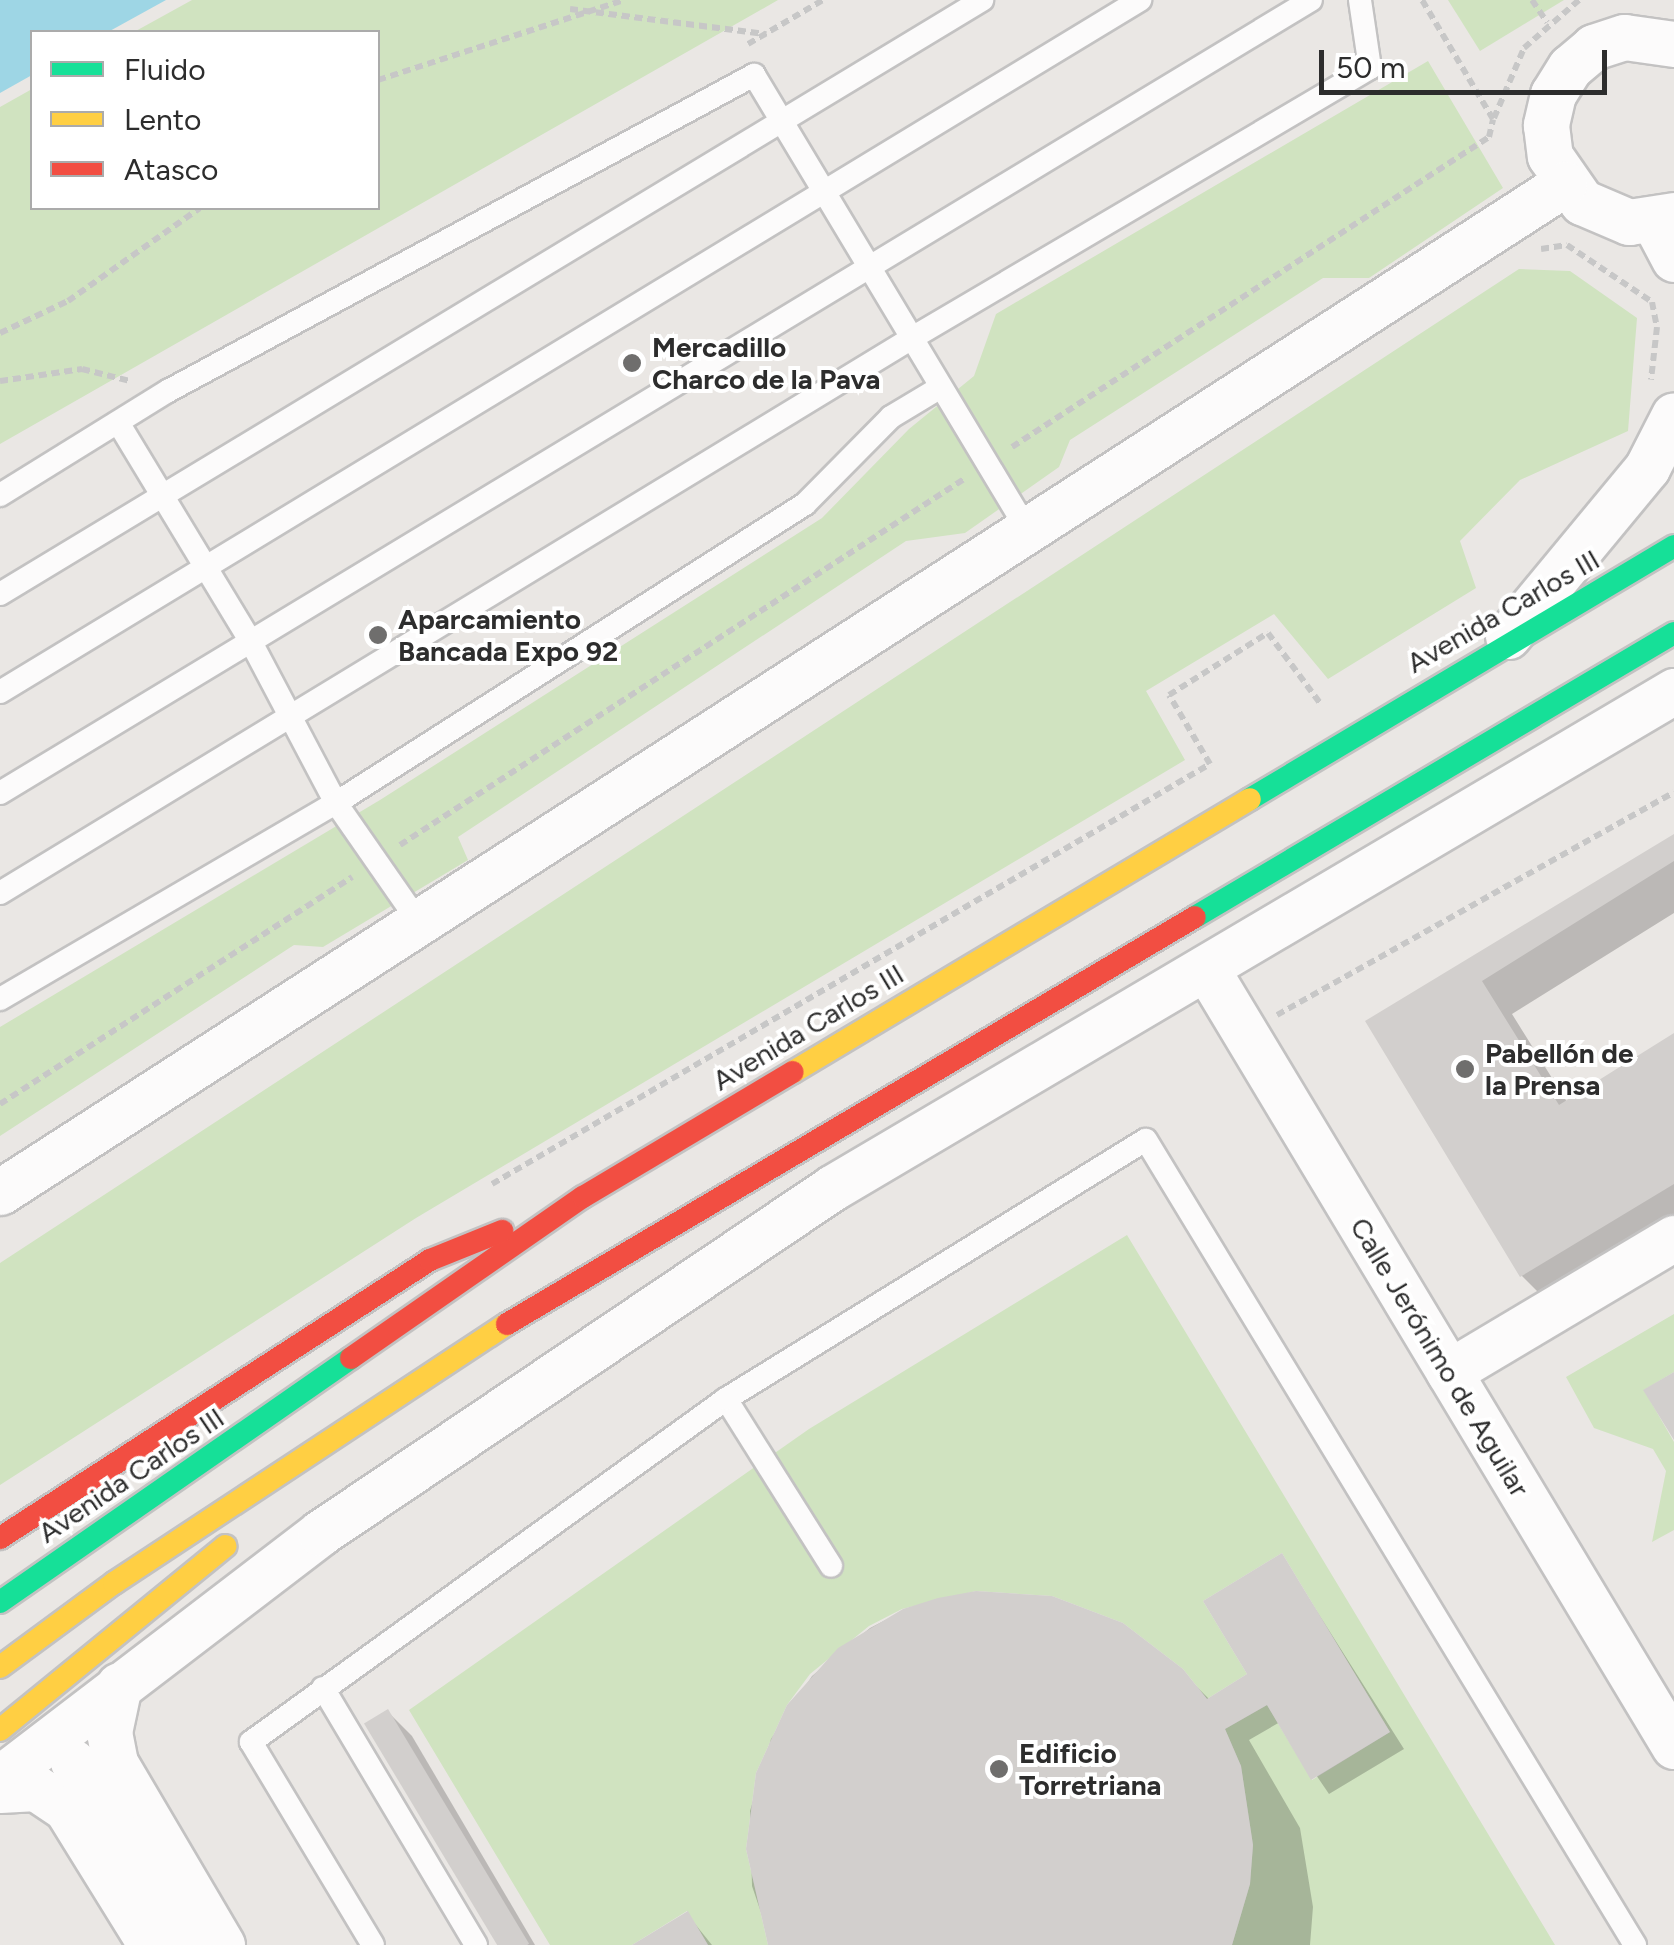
<!DOCTYPE html>
<meta charset="utf-8">
<style>
body{margin:0}
#map{position:relative;width:1674px;height:1945px;overflow:hidden;background:#eae7e4;font-family:Figtree,sans-serif}
div>[style]{position:absolute}
[style*='--x']{left:calc(var(--x)*1px);top:calc(var(--y)*1px);width:calc(var(--w)*1px);rotate:calc(var(--a)*1deg)}
.green>*{inset:0;background:#d0e3c0}
.water>*{inset:0;background:#9ed6e5}
.shadow>*{inset:0;background:#0003}
.building>*{inset:0;background:#d2cfcd;transform-origin:0 0}
.path>*{height:6px;margin-top:-3px;transform-origin:0;background:repeating-linear-gradient(90deg,#c7c7c7 0 8px,transparent 0 13px)}
.roads{filter:drop-shadow(2px 0 #c3c2c2) drop-shadow(-2px 0 #c3c2c2) drop-shadow(0 2px #c3c2c2) drop-shadow(0 -2px #c3c2c2)}
.lane>*{height:22px;margin:-11px;padding:0 11px;transform-origin:11px;border-radius:11px;background:#fcfbfb}
.street>*{height:45px;margin:-22.5px;padding:0 22.5px;transform-origin:22.5px;border-radius:22.5px;background:#fcfbfb}
.fast>*{height:22px;margin:-11px;padding:0 11px;transform-origin:11px;border-radius:11px;background:#16e098}
.slow>*{height:22px;margin:-11px;padding:0 11px;transform-origin:11px;border-radius:11px;background:#ffcf43}
.jam>*{height:22px;margin:-11px;padding:0 11px;transform-origin:11px;border-radius:11px;background:#f24e42}
.dots>*{width:28px;height:28px;translate:-50% -50%;box-sizing:border-box;border:5px solid #fff;border-radius:50%}
span{translate:-50% -50%;white-space:nowrap;text-align:center;line-height:1.15;-webkit-text-stroke:8px #fff;paint-order:stroke}
.poi-label{font-size:28px;color:#2d2d2d;font-weight:700}
.left{translate:0 -50%;text-align:left}
.street-label{font-size:28px;color:#2d2d2d}
.legend{position:absolute;left:30px;top:30px;width:350px;height:180px;box-sizing:border-box;background:#fff;border:2px solid #ababab;margin:0;padding:12px 18px;list-style:none;font-size:30px;color:#2d2d2d}
.legend li{display:flex;align-items:center;gap:20px;height:50px}
.legend b{width:50px;border:2px solid #ababab}
.scale{position:absolute;left:1319px;top:50px;width:288px;height:45px;box-sizing:border-box;border:5px solid #2d2d2d;border-top:0;padding-left:12px;font-size:30px;line-height:35px;white-space:nowrap;color:#2d2d2d;-webkit-text-stroke:8px #fff;paint-order:stroke}
</style>
<div id="map">
<div class="green">
<div style="clip-path:polygon(192px 0,778px 0,0 444px,0 107px,32px 89px,32px 208px,378px 208px,378px 32px,134px 32px)"></div>
<div style="clip-path:polygon(1448px 0,1564px 0,1480px 51px)"></div>
<div style="clip-path:polygon(1428px 61px,1503px 188px,1369px 278px,1323px 278px,1070px 440px,1059px 467px,965px 533px,906px 541px,458px 837px,468px 860px,323px 947px,294px 945px,0 1136px,0 1027px,380px 800px,822px 518px,909px 429px,974px 376px,996px 314px)"></div>
<div style="clip-path:polygon(1519px 269px,1570px 271px,1637px 318px,1628px 431px,1520px 480px,1460px 541px,1476px 588px,1328px 679px,1274px 614px,1146px 691px,1185px 760px,416px 1218px,0 1485px,0 1263px)"></div>
<div style="clip-path:polygon(1127px 1235px,1555px 1945px,1232px 1945px,1250px 1884px,1253px 1845px,1241px 1766px,1225px 1729px,1267px 1705px,1312px 1780px,1390px 1732px,1282px 1553px,1203px 1601px,1247px 1674px,1207px 1699px,1183px 1669px,1123px 1623px,1052px 1596px,976px 1591px,902px 1609px,869px 1626px,810px 1674px,787px 1705px,756px 1773px,746px 1849px,768px 1945px,708px 1945px,687px 1911px,632px 1945px,550px 1945px,409px 1710px,809px 1429px)"></div>
<div style="clip-path:polygon(1674px 1314px,1674px 1372px,1644px 1390px,1674px 1442px,1674px 1530px,1652px 1542px,1666px 1471px,1653px 1449px,1594px 1428px,1566px 1377px)"></div>
</div>
<div class="water">
<div style="clip-path:polygon(0 0,166px 0,108px 32px,32px 32px,32px 75px,0 93px)"></div>
</div>
<div class="shadow">
<div style="clip-path:polygon(1674px 837px,1674px 913px,1512px 1014px,1567px 1102px,1674px 1036px,1674px 1236px,1554px 1308px,1522px 1276px,1368px 1022px)"></div>
<div style="clip-path:polygon(1282px 1556px,1404px 1749px,1329px 1794px,1280px 1722px,1249px 1740px,1300px 1828px,1313px 1907px,1310px 1945px,772px 1945px,752px 1886px,750px 1811px,771px 1739px,812px 1676px,870px 1628px,903px 1611px,976px 1594px,1051px 1598px,1181px 1671px,1210px 1700px,1251px 1675px)"></div>
<div style="clip-path:polygon(388px 1712px,412px 1736px,535px 1945px,498px 1945px)"></div>
<div style="clip-path:polygon(687px 1914px,712px 1945px,637px 1945px)"></div>
</div>
<div class="building">
<div style="clip-path:polygon(1674px 834px,1674px 861px,1482px 981px,1559px 1105px,1674px 1033px,1674px 1184px,1520px 1277px,1365px 1021px)"></div>
<div style="clip-path:polygon(1674px 1372px,1674px 1440px,1643px 1390px)"></div>
<div style="clip-path:polygon(1282px 1553px,1390px 1732px,1311px 1780px,1267px 1705px,1225px 1729px,1241px 1766px,1253px 1845px,1250px 1884px,1232px 1945px,768px 1945px,746px 1849px,756px 1773px,787px 1705px,838px 1648px,903px 1609px,938px 1598px,976px 1591px,1052px 1596px,1123px 1623px,1183px 1669px,1207px 1699px,1247px 1674px,1203px 1601px)"></div>
<div style="left:388px;top:1709px;width:274px;height:28px;rotate:59deg"></div>
<div style="clip-path:polygon(688px 1911px,708px 1945px,632px 1945px)"></div>
</div>
<div class="path">
<div style="--x:1532;--y:0;--w:27;--a:56"></div>
<div style="--x:570;--y:9;--w:198;--a:7.3"></div>
<div style="--x:748;--y:44;--w:87;--a:-30.4"></div>
<div style="--x:378;--y:80;--w:259;--a:-18"></div>
<div style="--x:1494;--y:118;--w:76;--a:-66.8"></div>
<div style="--x:1524;--y:48;--w:73;--a:-41.1"></div>
<div style="--x:1541;--y:249;--w:26;--a:-9"></div>
<div style="--x:1567;--y:245;--w:102;--a:33.8"></div>
<div style="--x:1652;--y:302;--w:25;--a:79"></div>
<div style="--x:1657;--y:327;--w:53;--a:96.5"></div>
<div style="--x:0;--y:333;--w:75;--a:-25.2"></div>
<div style="--x:68;--y:301;--w:161;--a:-35.2"></div>
<div style="--x:0;--y:381;--w:83;--a:-8.3"></div>
<div style="--x:82;--y:369;--w:49;--a:14"></div>
<div style="--x:1012;--y:447;--w:569;--a:-33.02"></div>
<div style="--x:1489;--y:137;--w:18;--a:-77"></div>
<div style="--x:1493;--y:119;--w:139;--a:-120.8"></div>
<div style="--x:400;--y:845;--w:672;--a:-32.98"></div>
<div style="--x:1277;--y:1015;--w:455;--a:-29.3"></div>
<div style="--x:0;--y:1104;--w:419;--a:-32.8"></div>
<div style="--x:492;--y:1184;--w:832;--a:-30.33"></div>
<div style="--x:1210;--y:764;--w:80;--a:-120.7"></div>
<div style="--x:1169;--y:695;--w:117;--a:-32.1"></div>
<div style="--x:1268;--y:633;--w:87;--a:53.4"></div>
</div>
<div class="roads">
<div class="lane">
<div style="--x:119;--y:424;--w:255;--a:58.8"></div>
<div style="--x:251;--y:642;--w:182;--a:62.2"></div>
<div style="--x:336;--y:803;--w:144;--a:55.2"></div>
<div style="--x:0;--y:495;--w:198;--a:-31.8"></div>
<div style="--x:168;--y:391;--w:666;--a:-28.34"></div>
<div style="--x:754;--y:75;--w:526;--a:59"></div>
<div style="--x:0;--y:594;--w:1148;--a:-31.17"></div>
<div style="--x:0;--y:692;--w:1334;--a:-31.26"></div>
<div style="--x:0;--y:793;--w:1532;--a:-31.17"></div>
<div style="--x:0;--y:893;--w:1068;--a:-31.32"></div>
<div style="--x:912;--y:338;--w:532;--a:-30.52"></div>
<div style="--x:1370;--y:68;--w:69;--a:-98.4"></div>
<div style="--x:0;--y:999;--w:389;--a:-30.3"></div>
<div style="--x:336;--y:803;--w:556;--a:-32.52"></div>
<div style="--x:805;--y:504;--w:122;--a:-45.3"></div>
<div style="--x:891;--y:417;--w:58;--a:-31"></div>
<div style="--x:726;--y:1399;--w:197;--a:57.8"></div>
<div style="--x:323;--y:1688;--w:299;--a:59.2"></div>
<div style="--x:373;--y:1945;--w:237;--a:-121"></div>
<div style="--x:251;--y:1742;--w:586;--a:-35.83"></div>
<div style="--x:726;--y:1399;--w:493;--a:-31.7"></div>
<div style="--x:1146;--y:1140;--w:942;--a:58.72"></div>
</div>
<div class="street">
<div style="--x:1674;--y:44;--w:50;--a:-172"></div>
<div style="--x:1624;--y:37;--w:32;--a:162"></div>
<div style="--x:1594;--y:47;--w:31;--a:140"></div>
<div style="--x:1570;--y:67;--w:32;--a:122"></div>
<div style="--x:1553;--y:94;--w:32;--a:103"></div>
<div style="--x:1546;--y:125;--w:31;--a:83"></div>
<div style="--x:1550;--y:156;--w:56;--a:55.2"></div>
<div style="--x:1582;--y:202;--w:51;--a:23.1"></div>
<div style="--x:1629;--y:222;--w:46;--a:-8.8"></div>
<div style="--x:1654;--y:221;--w:43;--a:62.2"></div>
<div style="--x:1508;--y:636;--w:218;--a:-50.4"></div>
<div style="--x:1647;--y:468;--w:59;--a:-63"></div>
<div style="--x:1206;--y:968;--w:908;--a:58.97"></div>
<div style="--x:0;--y:1192;--w:1861;--a:-32.8"></div>
<div style="--x:1449;--y:1372;--w:262;--a:-30.8"></div>
<div style="--x:119;--y:1685;--w:48;--a:102"></div>
<div style="--x:109;--y:1732;--w:32;--a:79"></div>
<div style="--x:115;--y:1763;--w:211;--a:59.5"></div>
<div style="--x:73;--y:1762;--w:215;--a:58.5"></div>
<div style="--x:0;--y:1778;--w:403;--a:-37.4"></div>
<div style="--x:320;--y:1533;--w:617;--a:-33.97"></div>
<div style="--x:832;--y:1188;--w:978;--a:-30.55"></div>
<div style="--x:0;--y:1790;--w:36;--a:-3"></div>
<div style="--x:36;--y:1788;--w:36;--a:34"></div>
<div style="--x:66;--y:1808;--w:161;--a:58.2"></div>
</div>
<div class="fast">
<div style="--x:1250;--y:799;--w:494;--a:-30.8"></div>
<div style="--x:1195;--y:917;--w:557;--a:-30.66"></div>
<div style="--x:0;--y:1602;--w:427;--a:-34.8"></div>
</div>
<div class="slow">
<div style="--x:793;--y:1072;--w:532;--a:-30.85"></div>
<div style="--x:0;--y:1667;--w:142;--a:-36.4"></div>
<div style="--x:114;--y:1583;--w:471;--a:-33.4"></div>
<div style="--x:0;--y:1730;--w:291;--a:-39.2"></div>
</div>
<div class="jam">
<div style="--x:507;--y:1324;--w:799;--a:-30.61"></div>
<div style="--x:351;--y:1358;--w:282;--a:-34.8"></div>
<div style="--x:583;--y:1197;--w:244;--a:-30.8"></div>
<div style="--x:0;--y:1538;--w:512;--a:-32.88"></div>
<div style="--x:430;--y:1260;--w:78;--a:-21.9"></div>
</div>
</div>
<div class="dots">
<div style="left:632px;top:363px;background:#6f6e6d"></div>
<div style="left:378px;top:635px;background:#6f6e6d"></div>
<div style="left:1465px;top:1069px;background:#6f6e6d"></div>
<div style="left:999px;top:1769px;background:#6f6e6d"></div>
</div>
<div class="poi-label">
<span class="left" style="left:652px;top:363px">Mercadillo<br>Charco de la Pava</span>
<span class="left" style="left:398px;top:635px">Aparcamiento<br>Bancada Expo 92</span>
<span class="left" style="left:1485px;top:1069px">Pabellón de<br>la Prensa</span>
<span class="left" style="left:1019px;top:1769px">Edificio<br>Torretriana</span>
</div>
<div class="street-label">
<span style="left:1503px;top:611px;rotate:-30deg">Avenida Carlos III</span>
<span style="left:808px;top:1027px;rotate:-31deg">Avenida Carlos III</span>
<span style="left:1440px;top:1357px;rotate:59deg">Calle Jerónimo de Aguilar</span>
<span style="left:131px;top:1475px;rotate:-34deg">Avenida Carlos III</span>
</div>
<ul class="legend">
<li><b style="height:12px;background:#16e098"></b>Fluido</li>
<li><b style="height:12px;background:#ffcf43"></b>Lento</li>
<li><b style="height:12px;background:#f24e42"></b>Atasco</li>
</ul>
<div class="scale">50 m</div>
</div>
